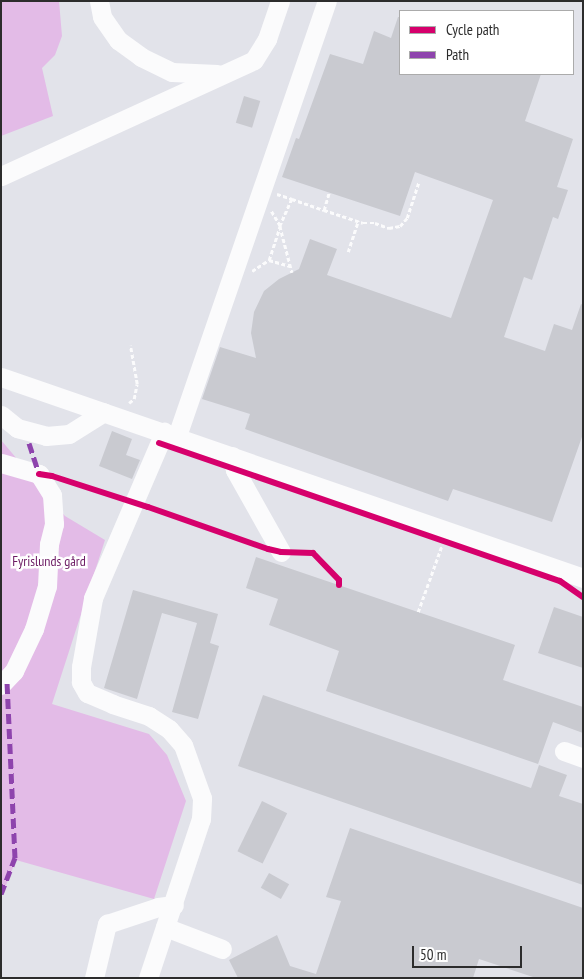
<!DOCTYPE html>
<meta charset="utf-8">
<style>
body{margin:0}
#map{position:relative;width:584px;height:979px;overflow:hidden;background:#e2e3ea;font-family:"PT Sans Narrow",sans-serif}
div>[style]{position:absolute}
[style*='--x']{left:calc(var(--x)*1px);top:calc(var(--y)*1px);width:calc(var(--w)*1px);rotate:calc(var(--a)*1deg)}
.green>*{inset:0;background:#e3bbe7}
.building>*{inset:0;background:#c9cad0;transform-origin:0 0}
.path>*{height:2.5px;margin-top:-1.25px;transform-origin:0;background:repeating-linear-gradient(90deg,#fbfbfc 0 4px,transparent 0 6.5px)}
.minor>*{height:19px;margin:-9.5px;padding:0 9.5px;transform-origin:9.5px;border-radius:9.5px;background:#fbfbfc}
.quiet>*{height:5px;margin-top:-2.5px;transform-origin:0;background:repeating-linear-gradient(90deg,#8e44ad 0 10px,transparent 0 15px)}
.cycleway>*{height:6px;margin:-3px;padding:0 3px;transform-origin:3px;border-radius:3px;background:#d6006c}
span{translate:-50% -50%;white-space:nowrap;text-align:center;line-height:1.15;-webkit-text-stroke:5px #fff;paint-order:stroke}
.park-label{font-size:14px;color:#6c1a63}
.frame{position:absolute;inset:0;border:2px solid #2c2c2c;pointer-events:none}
.legend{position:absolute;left:399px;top:10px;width:175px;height:65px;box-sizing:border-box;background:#fff;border:1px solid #ababab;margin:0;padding:6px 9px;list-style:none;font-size:15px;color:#2c2c2c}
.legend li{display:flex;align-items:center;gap:10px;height:25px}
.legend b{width:25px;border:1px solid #ababab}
.scale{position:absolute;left:412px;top:946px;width:110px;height:22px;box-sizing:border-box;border:2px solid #2c2c2c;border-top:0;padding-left:6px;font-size:15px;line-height:18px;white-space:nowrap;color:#2c2c2c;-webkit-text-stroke:4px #fff;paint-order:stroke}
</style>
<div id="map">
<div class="green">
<div style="clip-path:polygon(1px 1px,59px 1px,62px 36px,55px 55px,42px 68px,53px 116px,1px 136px)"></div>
<div style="clip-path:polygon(1px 440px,65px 516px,105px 540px,52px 704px,149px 734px,167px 755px,186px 801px,154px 899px,16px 860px,1px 898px)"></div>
</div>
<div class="building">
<div style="clip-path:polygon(398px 17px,400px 17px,400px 74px,541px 74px,525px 121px,573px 139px,557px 187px,568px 190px,558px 219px,553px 217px,532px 280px,524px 277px,504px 337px,545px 351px,554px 324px,572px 330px,581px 304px,583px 305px,583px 434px,552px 522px,453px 489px,448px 501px,245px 429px,250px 414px,202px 399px,220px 347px,256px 358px,251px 333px,254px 312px,264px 291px,279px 279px,299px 269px,310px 239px,337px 249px,327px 275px,451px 318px,493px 200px,415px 172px,400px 216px,282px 177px,296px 138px,299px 139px,330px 54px,363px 64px,374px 31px,391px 38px)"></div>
<div style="left:244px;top:96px;width:17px;height:28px;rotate:17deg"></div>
<div style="clip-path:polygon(112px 431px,132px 439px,126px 455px,140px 460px,132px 479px,99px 466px)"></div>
<div style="clip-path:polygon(256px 557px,515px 645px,503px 680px,583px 707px,583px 733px,553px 722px,538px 764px,326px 691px,339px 651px,269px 625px,278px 599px,246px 588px)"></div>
<div style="clip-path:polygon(133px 590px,218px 614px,210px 643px,219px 646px,198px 719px,172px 712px,197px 623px,162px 613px,137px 699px,104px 688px)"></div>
<div style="clip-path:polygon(554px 607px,583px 617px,583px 668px,538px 653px)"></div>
<div style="clip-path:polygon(263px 695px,531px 788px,539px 765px,567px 775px,559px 796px,583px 804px,583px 885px,238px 766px)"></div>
<div style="left:262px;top:801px;width:28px;height:56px;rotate:26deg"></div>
<div style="clip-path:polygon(350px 828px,583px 908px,583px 978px,536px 978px,479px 959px,473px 978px,238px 978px,229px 960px,277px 935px,290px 966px,316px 974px,341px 901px,326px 897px)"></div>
<div style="left:269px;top:873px;width:23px;height:17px;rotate:29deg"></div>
</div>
<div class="path">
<div style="--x:277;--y:194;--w:16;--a:18"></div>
<div style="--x:292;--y:199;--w:30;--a:114"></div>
<div style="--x:280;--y:226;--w:48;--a:75.4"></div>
<div style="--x:292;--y:199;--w:34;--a:19"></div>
<div style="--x:324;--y:210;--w:18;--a:-74"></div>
<div style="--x:324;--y:210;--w:41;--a:18.4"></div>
<div style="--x:363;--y:223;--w:12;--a:0"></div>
<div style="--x:375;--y:223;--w:15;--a:20"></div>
<div style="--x:389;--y:228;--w:11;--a:-10"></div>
<div style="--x:400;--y:226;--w:11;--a:-49"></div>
<div style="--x:407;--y:218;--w:38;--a:-72"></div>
<div style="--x:348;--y:252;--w:33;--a:-72"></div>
<div style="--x:269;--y:260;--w:22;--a:16"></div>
<div style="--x:252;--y:271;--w:20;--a:-33"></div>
<div style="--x:269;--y:260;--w:36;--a:-72"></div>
<div style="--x:280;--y:226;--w:17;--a:-121"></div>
<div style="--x:129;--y:403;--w:6;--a:-39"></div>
<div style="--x:134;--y:399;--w:15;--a:-79"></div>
<div style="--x:137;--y:384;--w:39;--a:-100"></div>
<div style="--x:418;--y:612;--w:71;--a:-70.3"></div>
</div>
<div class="minor">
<div style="--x:99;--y:1;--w:16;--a:79"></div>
<div style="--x:102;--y:17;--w:28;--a:55"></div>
<div style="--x:118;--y:40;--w:29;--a:36"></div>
<div style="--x:141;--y:57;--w:34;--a:26"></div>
<div style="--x:172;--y:72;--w:45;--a:2.5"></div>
<div style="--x:1;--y:176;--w:278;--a:-24.6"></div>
<div style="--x:254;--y:60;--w:25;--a:-58"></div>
<div style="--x:267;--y:39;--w:40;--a:-71.1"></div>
<div style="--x:1;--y:377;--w:616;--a:19.05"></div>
<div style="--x:1;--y:415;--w:21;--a:39"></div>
<div style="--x:17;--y:428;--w:30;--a:15"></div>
<div style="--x:46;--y:436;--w:23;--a:-5"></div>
<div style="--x:69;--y:434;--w:41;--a:-32.2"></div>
<div style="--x:177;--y:436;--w:460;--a:-71"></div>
<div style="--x:232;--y:456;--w:14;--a:78"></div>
<div style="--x:235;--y:470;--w:94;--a:60.7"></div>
<div style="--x:1;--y:463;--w:40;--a:16"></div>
<div style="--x:39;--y:474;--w:25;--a:58"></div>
<div style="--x:52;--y:495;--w:29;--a:86"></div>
<div style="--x:54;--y:524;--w:21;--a:104"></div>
<div style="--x:49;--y:544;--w:42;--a:92.7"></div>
<div style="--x:47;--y:586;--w:45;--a:106.8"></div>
<div style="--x:34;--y:629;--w:47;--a:115.5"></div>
<div style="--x:14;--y:671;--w:19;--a:133"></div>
<div style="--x:564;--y:751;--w:20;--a:20"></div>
<div style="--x:165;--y:927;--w:61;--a:21.1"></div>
<div style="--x:94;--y:978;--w:56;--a:-76.5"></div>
<div style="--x:107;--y:924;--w:54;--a:-18.4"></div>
<div style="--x:158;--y:907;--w:16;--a:-7"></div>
<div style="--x:148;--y:978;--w:168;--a:-71.6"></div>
<div style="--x:201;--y:819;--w:21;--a:-87"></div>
<div style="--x:202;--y:798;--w:56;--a:-109.7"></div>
<div style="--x:183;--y:745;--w:21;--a:-131"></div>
<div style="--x:169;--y:729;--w:24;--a:-147"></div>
<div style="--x:149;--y:716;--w:38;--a:-162"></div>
<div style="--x:113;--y:704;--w:28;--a:-157"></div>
<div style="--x:87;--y:693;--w:13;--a:-119"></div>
<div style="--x:81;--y:682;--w:15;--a:-90"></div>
<div style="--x:81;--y:667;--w:70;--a:-80.1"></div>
<div style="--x:93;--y:598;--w:181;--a:-66.8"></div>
</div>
<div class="quiet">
<div style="--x:29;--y:443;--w:33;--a:72"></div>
<div style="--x:1;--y:894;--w:39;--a:-69"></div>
<div style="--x:15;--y:858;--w:179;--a:-92.6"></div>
</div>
<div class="cycleway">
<div style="--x:159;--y:443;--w:424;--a:19"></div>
<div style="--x:560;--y:581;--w:28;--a:35"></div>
<div style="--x:39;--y:474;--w:13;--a:9"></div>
<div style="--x:52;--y:476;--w:101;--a:17.9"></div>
<div style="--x:148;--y:507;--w:127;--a:19.3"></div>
<div style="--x:268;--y:549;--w:13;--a:13"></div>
<div style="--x:281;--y:552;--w:32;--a:2"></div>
<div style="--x:313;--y:553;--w:37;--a:46"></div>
<div style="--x:339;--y:580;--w:5;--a:90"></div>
</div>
<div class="park-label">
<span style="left:49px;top:561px">Fyrislunds gård</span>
</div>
<div class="frame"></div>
<ul class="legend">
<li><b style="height:6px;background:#d6006c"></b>Cycle path</li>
<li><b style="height:6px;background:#8e44ad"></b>Path</li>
</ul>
<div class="scale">50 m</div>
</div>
